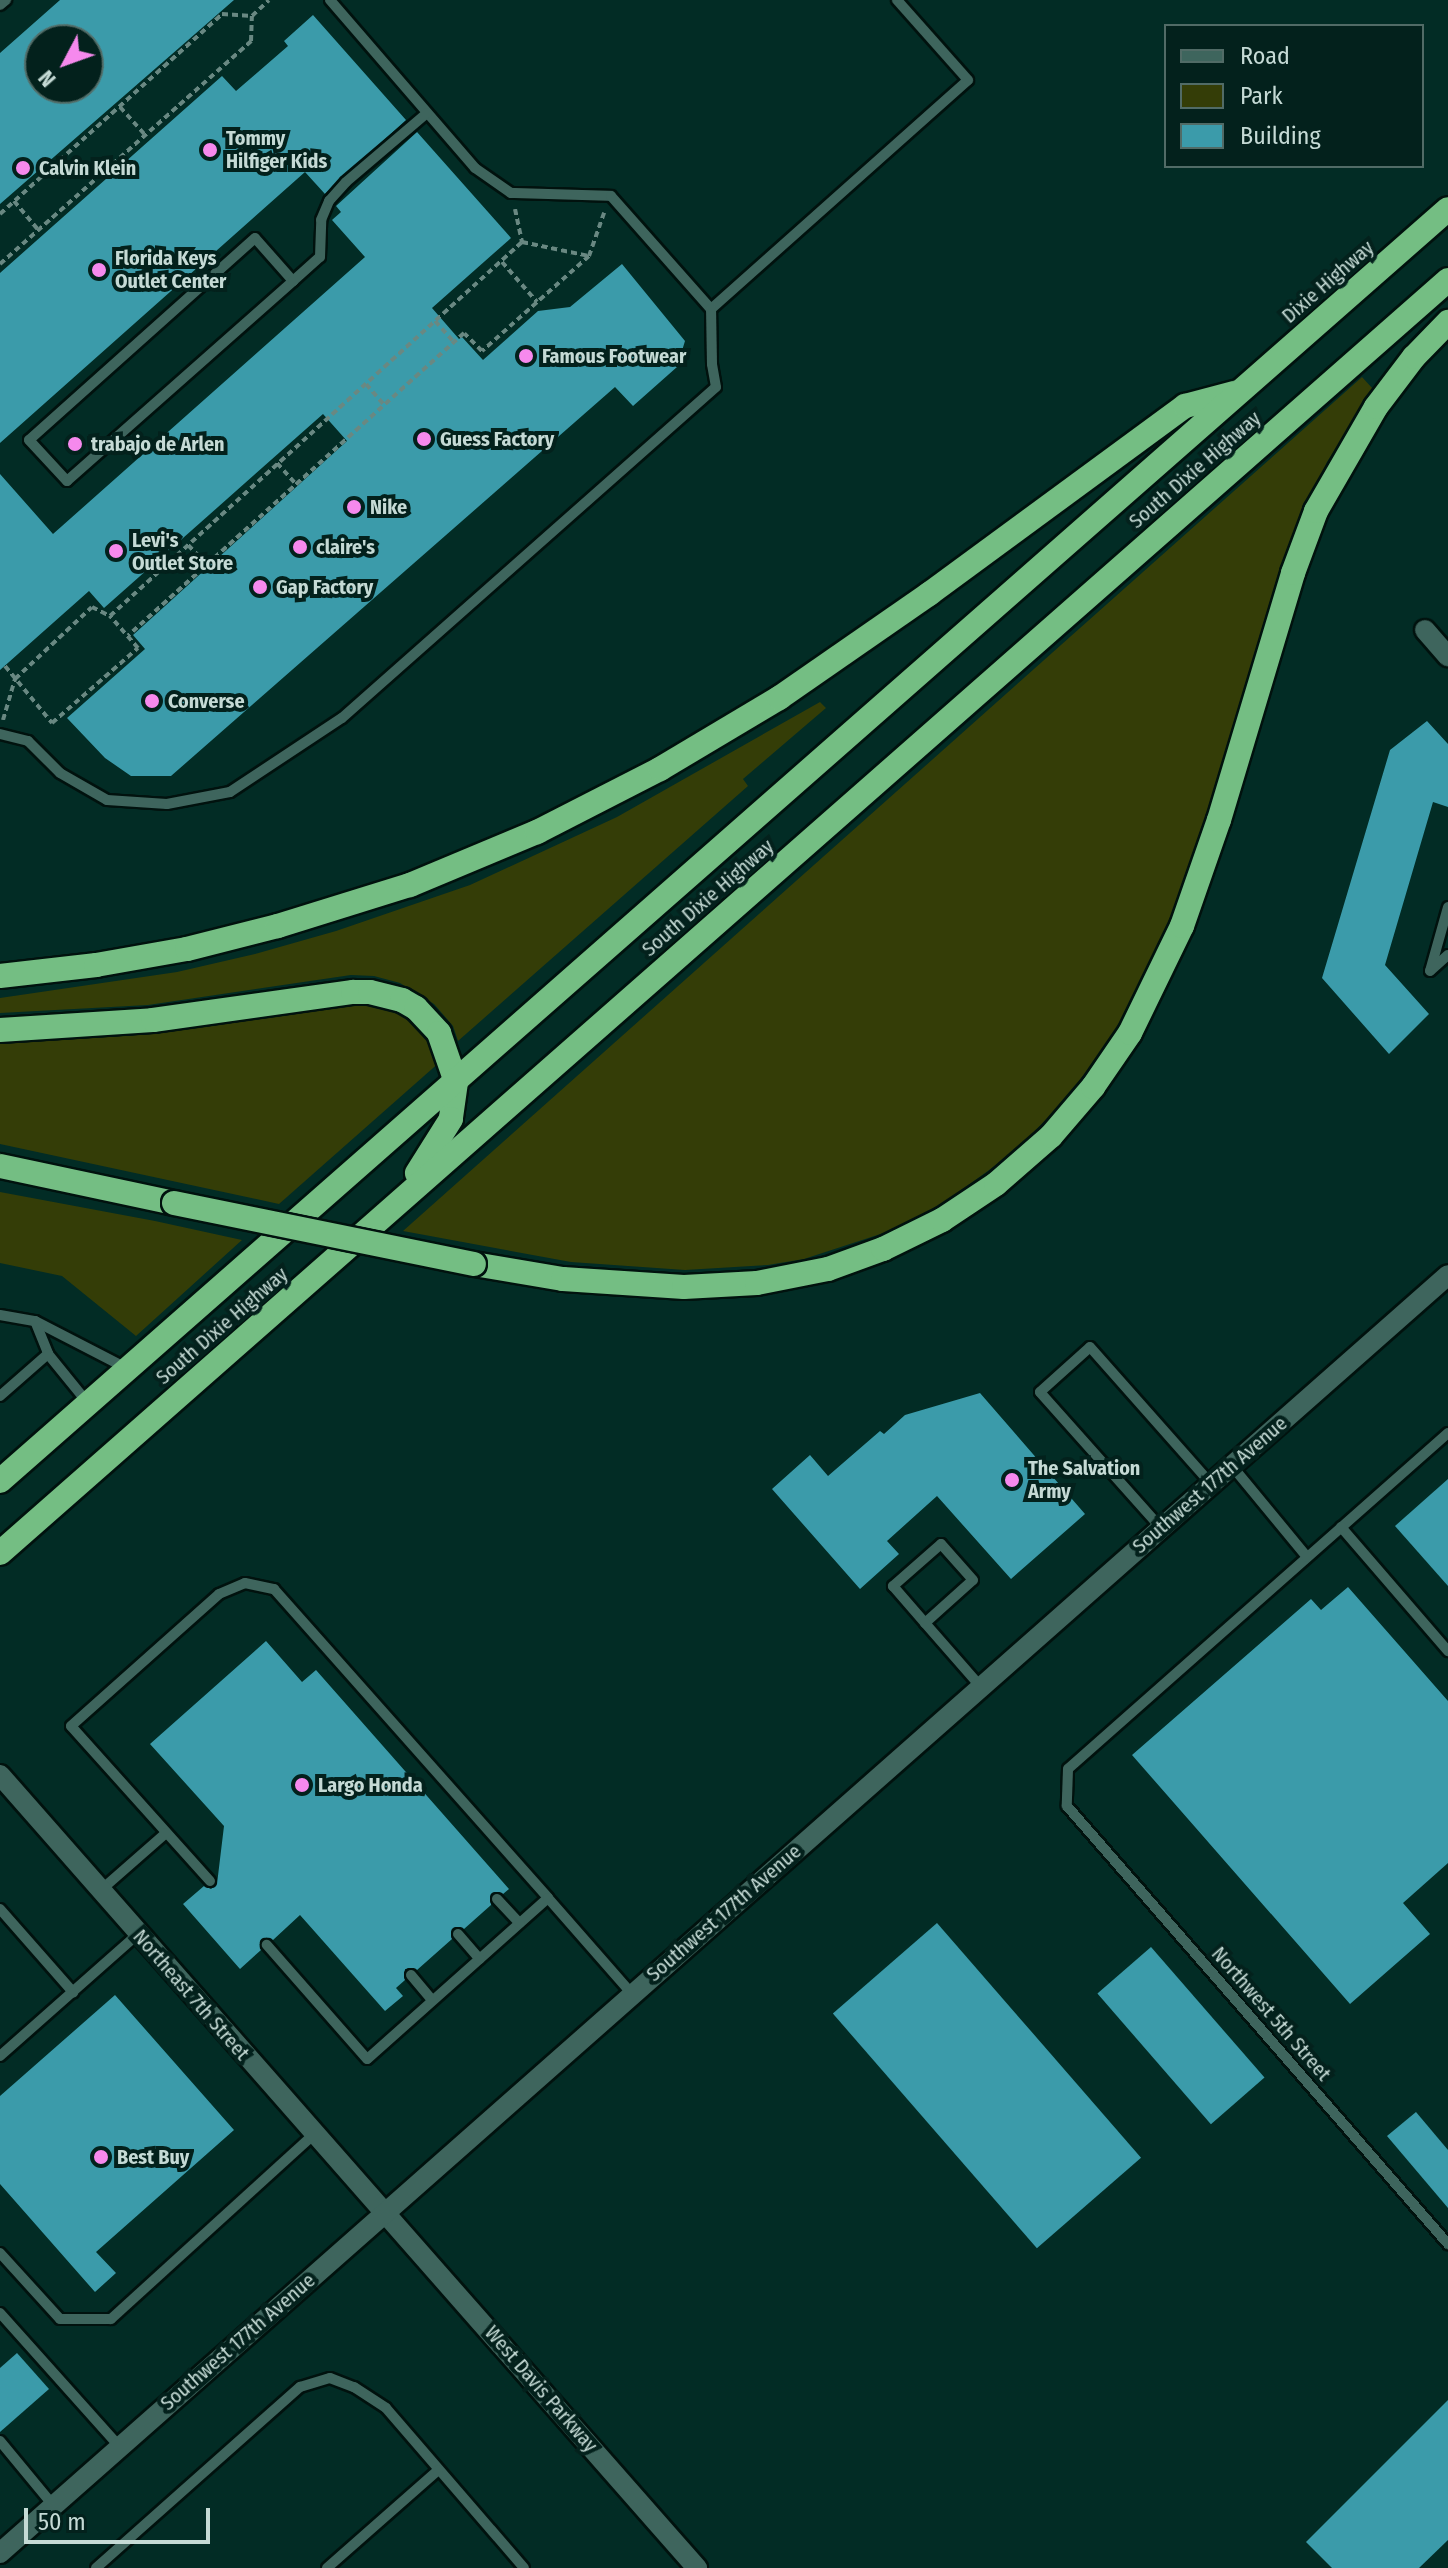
<!DOCTYPE html>
<style>
body{margin:0}
#map{position:relative;width:1448px;height:2568px;overflow:hidden;background:#022c25;font-family:"Fira Sans Condensed",sans-serif}
div>[style]{position:absolute}
[style*='--x']{left:calc(var(--x)*1px);top:calc(var(--y)*1px);width:calc(var(--w)*1px);rotate:calc(var(--a)*1deg)}
.green>*{inset:0;background:#343d07}
.building>*{inset:0;background:#3b9baa;transform-origin:0 0}
.path>*{height:4px;margin-top:-2px;transform-origin:0;background:repeating-linear-gradient(90deg,#698882 0 6px,transparent 0 10px)}
.roads{filter:drop-shadow(2px 0 #01120e) drop-shadow(-2px 0 #01120e) drop-shadow(0 2px #01120e) drop-shadow(0 -2px #01120e)}
.lane>*{height:10px;margin:-5px;padding:0 5px;transform-origin:5px;border-radius:5px;background:#3e655d}
.street>*{height:20px;margin:-10px;padding:0 10px;transform-origin:10px;border-radius:10px;background:#3e655d}
.secondary>*{height:20px;margin:-10px;padding:0 10px;transform-origin:10px;border-radius:10px;background:#3e655d}
.highway>*{height:24px;margin:-12px;padding:0 12px;transform-origin:12px;border-radius:12px;background:#74be83}
.bridges{filter:drop-shadow(2px 0 #01120e) drop-shadow(-2px 0 #01120e) drop-shadow(0 2px #01120e) drop-shadow(0 -2px #01120e)}
.highway-bridge>*{height:24px;margin:-12px;padding:0 12px;transform-origin:12px;border-radius:12px;background:#74be83}
.dots>*{width:22px;height:22px;translate:-50% -50%;box-sizing:border-box;border:4px solid #03211c;border-radius:50%}
span{translate:-50% -50%;white-space:nowrap;text-align:center;line-height:1.15;-webkit-text-stroke:8px #03211c;paint-order:stroke}
.poi-label{font-size:20px;color:#c5dad5;font-weight:700}
.left{translate:0 -50%;text-align:left}
.street-label{font-size:20px;color:#c5dad5}
.legend{position:absolute;left:1164px;top:24px;width:260px;height:144px;box-sizing:border-box;background:#03211c;border:2px solid #516b66;margin:0;padding:10px 14px;list-style:none;font-size:24px;color:#c5dad5}
.legend li{display:flex;align-items:center;gap:16px;height:40px}
.legend b{width:40px;border:2px solid #516b66}
.north{position:absolute;left:24px;top:24px;width:80px;height:80px;box-sizing:border-box;background:#03211c;border:2px solid #516b66;border-radius:50%;rotate:229deg;font-size:22px;font-weight:700;line-height:32px;text-align:center;color:#c5dad5}
.north::after{content:'';display:block;margin:auto;width:28px;height:36px;background:#f689ed;clip-path:polygon(50% 0,100% 100%,50% 72%,0 100%)}
.scale{position:absolute;left:24px;top:2508px;width:186px;height:36px;box-sizing:border-box;border:4px solid #c5dad5;border-top:0;padding-left:10px;font-size:24px;line-height:28px;white-space:nowrap;color:#c5dad5;-webkit-text-stroke:6px #03211c;paint-order:stroke}
</style>
<div id="map">
<div class="green">
<div style="clip-path:polygon(1362px 377px,1373px 389px,1327px 462px,1302px 520px,1204px 828px,1162px 945px,1115px 1036px,1081px 1084px,1014px 1152px,945px 1202px,902px 1227px,804px 1259px,768px 1265px,685px 1270px,571px 1262px,403px 1231px)"></div>
<div style="clip-path:polygon(820px 702px,826px 708px,743px 779px,748px 786px,458px 1041px,453px 1026px,434px 1004px,400px 983px,374px 976px,351px 975px,148px 1005px,0 1013px,0 998px,177px 972px,255px 954px,336px 931px,470px 885px,617px 817px)"></div>
<div style="clip-path:polygon(371px 1002px,389px 1006px,408px 1019px,435px 1046px,441px 1061px,279px 1204px,0 1144px,0 1038px)"></div>
<div style="clip-path:polygon(0 1192px,155px 1221px,242px 1240px,136px 1336px,62px 1276px,0 1263px)"></div>
</div>
<div class="building">
<div style="clip-path:polygon(evenodd,60px 0,234px 0,0 204px,0 53px,60px 0,40px 40px,88px 40px,88px 88px,40px 88px,40px 40px)"></div>
<div style="clip-path:polygon(313px 15px,406px 120px,325px 194px,305px 172px,0 443px,0 273px,222px 76px,236px 91px,288px 46px,284px 41px)"></div>
<div style="clip-path:polygon(417px 132px,511px 238px,432px 308px,459px 339px,462px 337px,483px 360px,538px 311px,570px 307px,622px 264px,685px 341px,677px 367px,633px 406px,615px 387px,171px 776px,131px 776px,105px 758px,67px 718px,145px 649px,133px 635px,347px 441px,323px 414px,104px 608px,89px 591px,0 670px,0 474px,53px 534px,365px 257px,332px 220px,341px 212px,336px 206px)"></div>
<div style="clip-path:polygon(1427px 721px,1448px 744px,1448px 807px,1433px 802px,1385px 965px,1429px 1014px,1389px 1054px,1322px 978px,1390px 750px)"></div>
<div style="clip-path:polygon(980px 1393px,1085px 1514px,1011px 1579px,937px 1496px,887px 1541px,899px 1554px,860px 1589px,772px 1489px,810px 1455px,828px 1476px,880px 1431px,884px 1434px,905px 1415px)"></div>
<div style="clip-path:polygon(1448px 1479px,1448px 1586px,1395px 1526px)"></div>
<div style="clip-path:polygon(1348px 1587px,1448px 1701px,1448px 1863px,1403px 1903px,1430px 1934px,1350px 2004px,1132px 1755px,1311px 1599px,1321px 1610px)"></div>
<div style="clip-path:polygon(266px 1641px,302px 1682px,316px 1670px,509px 1889px,503px 1894px,492px 1893px,491px 1905px,464px 1929px,452px 1929px,452px 1939px,417px 1970px,405px 1969px,405px 1980px,396px 1988px,403px 1996px,385px 2011px,300px 1915px,273px 1940px,261px 1940px,261px 1950px,240px 1969px,183px 1904px,204px 1886px,211px 1889px,217px 1884px,224px 1826px,150px 1744px)"></div>
<div style="left:937px;top:1923px;width:311px;height:138px;rotate:49deg"></div>
<div style="left:1151px;top:1947px;width:173px;height:71px;rotate:49deg"></div>
<div style="clip-path:polygon(115px 1995px,234px 2130px,96px 2252px,116px 2273px,95px 2292px,0 2184px,0 2096px)"></div>
<div style="clip-path:polygon(1416px 2112px,1448px 2150px,1448px 2208px,1387px 2136px)"></div>
<div style="clip-path:polygon(17px 2353px,49px 2389px,0 2432px,0 2368px)"></div>
<div style="clip-path:polygon(1448px 2400px,1448px 2540px,1419px 2568px,1332px 2568px,1306px 2542px)"></div>
</div>
<div class="path">
<div style="--x:120;--y:107;--w:38;--a:48"></div>
<div style="--x:14;--y:201;--w:38;--a:50"></div>
<div style="--x:515;--y:209;--w:34;--a:78"></div>
<div style="--x:0;--y:214;--w:299;--a:-42"></div>
<div style="--x:222;--y:14;--w:30;--a:4"></div>
<div style="--x:252;--y:16;--w:23;--a:-43"></div>
<div style="--x:589;--y:256;--w:46;--a:-70.8"></div>
<div style="--x:502;--y:262;--w:53;--a:48.8"></div>
<div style="--x:0;--y:264;--w:336;--a:-41.6"></div>
<div style="--x:251;--y:41;--w:25;--a:-88"></div>
<div style="--x:435;--y:321;--w:28;--a:48"></div>
<div style="--x:366;--y:384;--w:28;--a:49"></div>
<div style="--x:277;--y:463;--w:28;--a:48"></div>
<div style="--x:188;--y:545;--w:28;--a:46"></div>
<div style="--x:5;--y:666;--w:74;--a:50.5"></div>
<div style="--x:52;--y:723;--w:114;--a:-41.1"></div>
<div style="--x:138;--y:648;--w:43;--a:-131.2"></div>
<div style="--x:3;--y:720;--w:43;--a:-73.7"></div>
<div style="--x:15;--y:679;--w:105;--a:-43.1"></div>
<div style="--x:92;--y:607;--w:20;--a:27"></div>
<div style="--x:110;--y:616;--w:556;--a:-42.23"></div>
<div style="--x:522;--y:242;--w:68;--a:11.8"></div>
<div style="--x:589;--y:256;--w:143;--a:138.4"></div>
<div style="--x:482;--y:351;--w:25;--a:-135"></div>
<div style="--x:464;--y:333;--w:452;--a:138"></div>
</div>
<div class="roads">
<div class="lane">
<div style="--x:330;--y:0;--w:222;--a:49.2"></div>
<div style="--x:475;--y:168;--w:44;--a:34.8"></div>
<div style="--x:511;--y:193;--w:100;--a:1.7"></div>
<div style="--x:611;--y:196;--w:151;--a:48.5"></div>
<div style="--x:711;--y:309;--w:344;--a:-41.7"></div>
<div style="--x:968;--y:80;--w:107;--a:-131.6"></div>
<div style="--x:0;--y:5;--w:8;--a:-40"></div>
<div style="--x:293;--y:281;--w:57;--a:-131.5"></div>
<div style="--x:255;--y:238;--w:303;--a:138.2"></div>
<div style="--x:29;--y:440;--w:56;--a:47.2"></div>
<div style="--x:67;--y:481;--w:302;--a:-41.5"></div>
<div style="--x:293;--y:281;--w:36;--a:-42"></div>
<div style="--x:320;--y:257;--w:37;--a:-88"></div>
<div style="--x:321;--y:220;--w:21;--a:-67"></div>
<div style="--x:329;--y:201;--w:25;--a:-48"></div>
<div style="--x:346;--y:182;--w:106;--a:-40.4"></div>
<div style="--x:0;--y:734;--w:29;--a:14"></div>
<div style="--x:28;--y:741;--w:45;--a:45"></div>
<div style="--x:60;--y:773;--w:54;--a:29.9"></div>
<div style="--x:107;--y:800;--w:60;--a:3.8"></div>
<div style="--x:167;--y:804;--w:64;--a:-10.8"></div>
<div style="--x:230;--y:792;--w:134;--a:-33.5"></div>
<div style="--x:342;--y:718;--w:499;--a:-41.5"></div>
<div style="--x:716;--y:387;--w:23;--a:-100"></div>
<div style="--x:712;--y:364;--w:55;--a:-91"></div>
<div style="--x:1448;--y:907;--w:66;--a:105.7"></div>
<div style="--x:1430;--y:971;--w:24;--a:-42"></div>
<div style="--x:0;--y:1315;--w:36;--a:10"></div>
<div style="--x:35;--y:1321;--w:102;--a:27.3"></div>
<div style="--x:35;--y:1321;--w:35;--a:68"></div>
<div style="--x:48;--y:1354;--w:62;--a:50.9"></div>
<div style="--x:0;--y:1396;--w:64;--a:-41.2"></div>
<div style="--x:1448;--y:1433;--w:507;--a:138.52"></div>
<div style="--x:1068;--y:1769;--w:37;--a:92"></div>
<div style="--x:1067;--y:1806;--w:581;--a:48.98"></div>
<div style="--x:1232;--y:1466;--w:118;--a:50.5"></div>
<div style="--x:1341;--y:1527;--w:164;--a:49.2"></div>
<div style="--x:1161;--y:1528;--w:182;--a:-131.7"></div>
<div style="--x:1040;--y:1392;--w:67;--a:-42"></div>
<div style="--x:1090;--y:1347;--w:183;--a:48.5"></div>
<div style="--x:925;--y:1623;--w:64;--a:-41.9"></div>
<div style="--x:973;--y:1580;--w:48;--a:-131.6"></div>
<div style="--x:941;--y:1544;--w:64;--a:138.8"></div>
<div style="--x:893;--y:1586;--w:49;--a:49.1"></div>
<div style="--x:925;--y:1623;--w:85;--a:48.8"></div>
<div style="--x:210;--y:1881;--w:208;--a:-131.9"></div>
<div style="--x:71;--y:1726;--w:198;--a:-41.7"></div>
<div style="--x:219;--y:1594;--w:28;--a:-23"></div>
<div style="--x:245;--y:1583;--w:30;--a:12"></div>
<div style="--x:274;--y:1589;--w:413;--a:48.4"></div>
<div style="--x:548;--y:1898;--w:242;--a:138.3"></div>
<div style="--x:367;--y:2059;--w:152;--a:-131.3"></div>
<div style="--x:101;--y:1890;--w:86;--a:-41.2"></div>
<div style="--x:548;--y:1898;--w:128;--a:48.8"></div>
<div style="--x:497;--y:1899;--w:33;--a:47"></div>
<div style="--x:0;--y:1909;--w:111;--a:48.7"></div>
<div style="--x:458;--y:1934;--w:33;--a:49"></div>
<div style="--x:411;--y:1975;--w:33;--a:50"></div>
<div style="--x:0;--y:2056;--w:183;--a:-41.5"></div>
<div style="--x:0;--y:2253;--w:89;--a:47.7"></div>
<div style="--x:60;--y:2319;--w:51;--a:0"></div>
<div style="--x:111;--y:2319;--w:275;--a:-42.3"></div>
<div style="--x:0;--y:2313;--w:180;--a:48.2"></div>
<div style="--x:0;--y:2441;--w:83;--a:50.4"></div>
<div style="--x:96;--y:2568;--w:273;--a:-41.6"></div>
<div style="--x:300;--y:2387;--w:31;--a:-17"></div>
<div style="--x:330;--y:2378;--w:26;--a:21"></div>
<div style="--x:354;--y:2387;--w:38;--a:33"></div>
<div style="--x:386;--y:2408;--w:211;--a:49.2"></div>
<div style="--x:327;--y:2568;--w:148;--a:-41.4"></div>
</div>
<div class="street">
<div style="--x:1425;--y:630;--w:35;--a:49"></div>
</div>
<div class="secondary">
<div style="--x:0;--y:1775;--w:1056;--a:48.69"></div>
<div style="--x:0;--y:2553;--w:1931;--a:-41.43"></div>
</div>
<div class="highway">
<div style="--x:0;--y:976;--w:97;--a:-6.5"></div>
<div style="--x:96;--y:965;--w:92;--a:-10"></div>
<div style="--x:187;--y:949;--w:94;--a:-14.2"></div>
<div style="--x:278;--y:926;--w:138;--a:-17.3"></div>
<div style="--x:410;--y:885;--w:138;--a:-22.7"></div>
<div style="--x:537;--y:832;--w:138;--a:-27.1"></div>
<div style="--x:660;--y:769;--w:139;--a:-30.8"></div>
<div style="--x:779;--y:698;--w:183;--a:-34.7"></div>
<div style="--x:929;--y:594;--w:318;--a:-36.3"></div>
<div style="--x:1185;--y:406;--w:51;--a:-14.9"></div>
<div style="--x:0;--y:1030;--w:153;--a:-3.7"></div>
<div style="--x:153;--y:1020;--w:202;--a:-8"></div>
<div style="--x:353;--y:992;--w:17;--a:0"></div>
<div style="--x:370;--y:992;--w:33;--a:14"></div>
<div style="--x:402;--y:1000;--w:16;--a:30"></div>
<div style="--x:416;--y:1008;--w:34;--a:47"></div>
<div style="--x:439;--y:1033;--w:52;--a:70.9"></div>
<div style="--x:456;--y:1082;--w:37;--a:98"></div>
<div style="--x:451;--y:1119;--w:64;--a:122.2"></div>
<div style="--x:0;--y:1166;--w:178;--a:12"></div>
<div style="--x:474;--y:1264;--w:90;--a:9.6"></div>
<div style="--x:563;--y:1279;--w:121;--a:3.8"></div>
<div style="--x:684;--y:1287;--w:73;--a:-3.1"></div>
<div style="--x:757;--y:1283;--w:72;--a:-11.2"></div>
<div style="--x:828;--y:1269;--w:59;--a:-20"></div>
<div style="--x:883;--y:1249;--w:66;--a:-26.2"></div>
<div style="--x:942;--y:1220;--w:65;--a:-33.7"></div>
<div style="--x:996;--y:1184;--w:73;--a:-41.1"></div>
<div style="--x:1051;--y:1136;--w:65;--a:-49.4"></div>
<div style="--x:1093;--y:1087;--w:65;--a:-55.6"></div>
<div style="--x:1130;--y:1033;--w:119;--a:-64.1"></div>
<div style="--x:1182;--y:926;--w:112;--a:-70.8"></div>
<div style="--x:1219;--y:820;--w:258;--a:-73.3"></div>
<div style="--x:1293;--y:573;--w:66;--a:-69.6"></div>
<div style="--x:1316;--y:511;--w:120;--a:-60"></div>
<div style="--x:1376;--y:407;--w:63;--a:-52.8"></div>
<div style="--x:1414;--y:357;--w:49;--a:-45.8"></div>
<div style="--x:0;--y:1481;--w:1927;--a:-41.3"></div>
<div style="--x:0;--y:1553;--w:1928;--a:-41.32"></div>
</div>
</div>
<div class="bridges">
<div class="highway-bridge">
<div style="--x:174;--y:1203;--w:306;--a:11.5"></div>
</div>
</div>
<div class="dots">
<div style="left:210px;top:150px;background:#f689ed"></div>
<div style="left:23px;top:168px;background:#f689ed"></div>
<div style="left:99px;top:270px;background:#f689ed"></div>
<div style="left:526px;top:356px;background:#f689ed"></div>
<div style="left:424px;top:439px;background:#f689ed"></div>
<div style="left:75px;top:444px;background:#f689ed"></div>
<div style="left:354px;top:507px;background:#f689ed"></div>
<div style="left:300px;top:547px;background:#f689ed"></div>
<div style="left:116px;top:551px;background:#f689ed"></div>
<div style="left:260px;top:587px;background:#f689ed"></div>
<div style="left:152px;top:701px;background:#f689ed"></div>
<div style="left:1012px;top:1480px;background:#f689ed"></div>
<div style="left:302px;top:1785px;background:#f689ed"></div>
<div style="left:101px;top:2157px;background:#f689ed"></div>
</div>
<div class="poi-label">
<span class="left" style="left:226px;top:150px">Tommy<br>Hilfiger Kids</span>
<span class="left" style="left:39px;top:168px">Calvin Klein</span>
<span class="left" style="left:115px;top:270px">Florida Keys<br>Outlet Center</span>
<span class="left" style="left:542px;top:356px">Famous Footwear</span>
<span class="left" style="left:440px;top:439px">Guess Factory</span>
<span class="left" style="left:91px;top:444px">trabajo de Arlen</span>
<span class="left" style="left:370px;top:507px">Nike</span>
<span class="left" style="left:132px;top:552px">Levi's<br>Outlet Store</span>
<span class="left" style="left:316px;top:547px">claire's</span>
<span class="left" style="left:276px;top:587px">Gap Factory</span>
<span class="left" style="left:168px;top:701px">Converse</span>
<span class="left" style="left:1028px;top:1480px">The Salvation<br>Army</span>
<span class="left" style="left:318px;top:1785px">Largo Honda</span>
<span class="left" style="left:117px;top:2157px">Best Buy</span>
</div>
<div class="street-label">
<span style="left:1328px;top:282px;rotate:-41deg">Dixie Highway</span>
<span style="left:1195px;top:470px;rotate:-41deg">South Dixie Highway</span>
<span style="left:708px;top:898px;rotate:-41deg">South Dixie Highway</span>
<span style="left:222px;top:1326px;rotate:-41deg">South Dixie Highway</span>
<span style="left:1210px;top:1485px;rotate:-41deg">Southwest 177th Avenue</span>
<span style="left:724px;top:1913px;rotate:-41deg">Southwest 177th Avenue</span>
<span style="left:191px;top:1995px;rotate:49deg">Northeast 7th Street</span>
<span style="left:1271px;top:2014px;rotate:49deg">Northwest 5th Street</span>
<span style="left:238px;top:2342px;rotate:-41deg">Southwest 177th Avenue</span>
<span style="left:541px;top:2389px;rotate:49deg">West Davis Parkway</span>
</div>
<ul class="legend">
<li><b style="height:10px;background:#3e655d"></b>Road</li>
<li><b style="height:22px;background:#343d07"></b>Park</li>
<li><b style="height:22px;background:#3b9baa"></b>Building</li>
</ul>
<div class="north">N</div>
<div class="scale">50 m</div>
</div>
